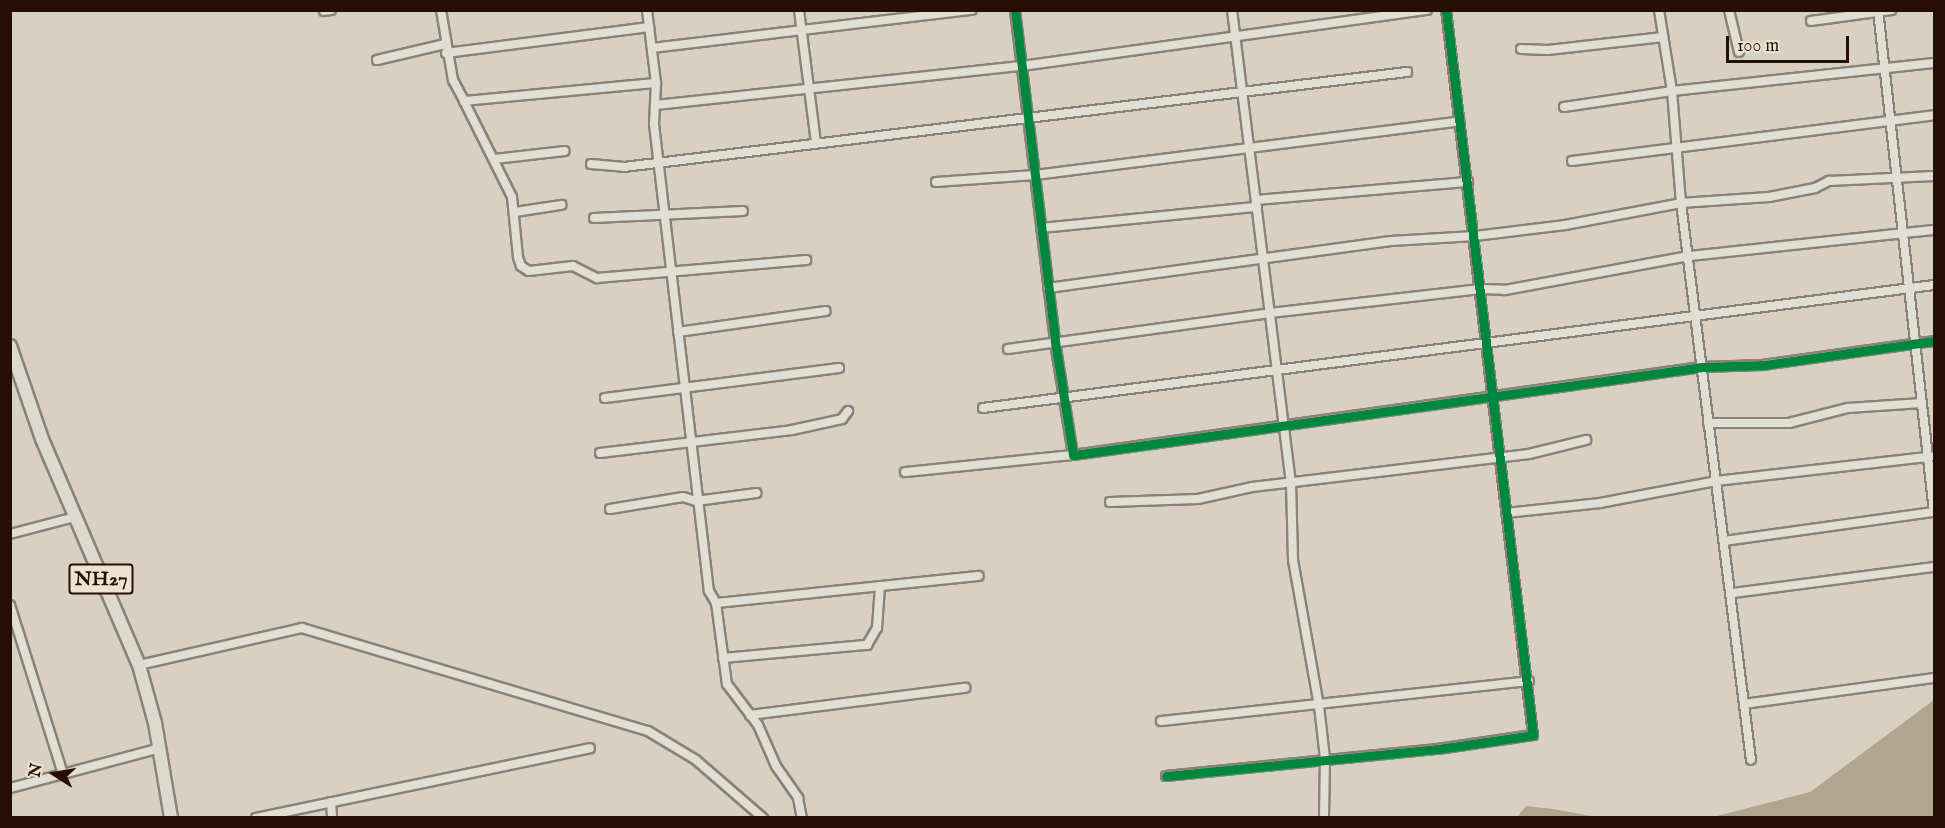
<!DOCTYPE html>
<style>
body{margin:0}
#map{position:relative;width:1945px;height:828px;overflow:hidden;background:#d8d1c1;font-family:"IM FELL English",serif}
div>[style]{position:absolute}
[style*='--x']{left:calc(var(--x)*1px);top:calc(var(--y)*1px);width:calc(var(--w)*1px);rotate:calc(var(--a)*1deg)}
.water>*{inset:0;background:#b2a58f}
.roads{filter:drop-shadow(2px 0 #898278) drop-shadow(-2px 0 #898278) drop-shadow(0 2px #898278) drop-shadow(0 -2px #898278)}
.minor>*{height:8px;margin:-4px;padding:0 4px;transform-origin:4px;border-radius:4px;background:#e1ded6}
.highway>*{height:12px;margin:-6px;padding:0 6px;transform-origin:6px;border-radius:6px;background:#dcd9cf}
.cycleway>*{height:9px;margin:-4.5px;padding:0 4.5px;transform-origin:4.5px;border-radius:4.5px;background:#00873e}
span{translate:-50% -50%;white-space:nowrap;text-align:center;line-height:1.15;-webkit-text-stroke:4.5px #ece4d1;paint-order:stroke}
.shield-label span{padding:2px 4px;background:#ece4d1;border:2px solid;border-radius:4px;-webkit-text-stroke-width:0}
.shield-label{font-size:20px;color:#260f02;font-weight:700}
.frame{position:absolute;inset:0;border:12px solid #260f02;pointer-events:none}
.north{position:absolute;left:24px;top:744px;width:60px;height:60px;-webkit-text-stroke:4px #ece4d1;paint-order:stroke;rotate:281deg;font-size:16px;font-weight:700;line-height:24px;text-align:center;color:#260f02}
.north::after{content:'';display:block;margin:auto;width:21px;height:27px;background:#260f02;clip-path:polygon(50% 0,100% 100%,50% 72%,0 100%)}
.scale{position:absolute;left:1726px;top:36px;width:123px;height:27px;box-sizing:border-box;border:3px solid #260f02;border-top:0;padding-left:8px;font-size:18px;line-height:21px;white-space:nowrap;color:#260f02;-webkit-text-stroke:4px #ece4d1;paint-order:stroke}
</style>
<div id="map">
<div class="water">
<div style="clip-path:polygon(1934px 700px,1934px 817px,1713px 817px,1810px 792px)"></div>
<div style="clip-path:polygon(1526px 806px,1553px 809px,1597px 817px,1517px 817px)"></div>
</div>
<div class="roads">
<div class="minor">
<div style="--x:441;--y:10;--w:71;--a:80.3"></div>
<div style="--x:453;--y:80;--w:24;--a:62"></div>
<div style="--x:464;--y:101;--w:193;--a:-5.4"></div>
<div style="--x:647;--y:10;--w:74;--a:83"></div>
<div style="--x:656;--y:83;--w:41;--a:92.8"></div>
<div style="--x:654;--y:124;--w:470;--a:83.3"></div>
<div style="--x:709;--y:591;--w:14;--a:60"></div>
<div style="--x:716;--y:603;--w:82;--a:82.3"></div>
<div style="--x:727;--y:684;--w:51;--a:52.9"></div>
<div style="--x:758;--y:725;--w:45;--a:66.3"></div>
<div style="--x:776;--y:766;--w:39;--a:55"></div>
<div style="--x:798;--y:798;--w:20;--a:79"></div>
<div style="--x:799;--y:10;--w:133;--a:82.7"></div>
<div style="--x:1015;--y:10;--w:334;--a:83.1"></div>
<div style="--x:1055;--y:342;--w:114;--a:80.9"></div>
<div style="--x:1073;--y:455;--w:635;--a:-7.96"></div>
<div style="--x:1702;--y:367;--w:61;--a:-1.9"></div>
<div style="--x:1763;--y:365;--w:173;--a:-8"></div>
<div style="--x:1232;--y:10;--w:477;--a:82.9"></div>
<div style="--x:1291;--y:483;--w:77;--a:88.5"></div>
<div style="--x:1293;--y:560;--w:148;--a:79.9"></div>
<div style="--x:1319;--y:706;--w:53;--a:83.5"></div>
<div style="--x:1325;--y:759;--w:59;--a:91"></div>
<div style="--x:1659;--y:10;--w:82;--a:80.9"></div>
<div style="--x:1672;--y:91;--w:112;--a:85.4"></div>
<div style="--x:1681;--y:203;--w:561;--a:82.84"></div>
<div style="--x:1729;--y:10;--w:43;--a:76.6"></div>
<div style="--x:1878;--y:10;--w:505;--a:83.63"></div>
<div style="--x:324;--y:11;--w:7;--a:-8"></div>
<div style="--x:1811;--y:21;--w:81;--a:-7.8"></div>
<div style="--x:652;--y:48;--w:322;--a:-6.8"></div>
<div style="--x:1521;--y:49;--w:27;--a:2"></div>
<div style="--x:1548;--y:50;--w:116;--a:-6.4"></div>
<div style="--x:446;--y:53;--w:205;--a:-7.3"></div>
<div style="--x:377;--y:60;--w:70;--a:-13.2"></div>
<div style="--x:464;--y:101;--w:107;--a:63.4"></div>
<div style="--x:512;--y:197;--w:60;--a:84.3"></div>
<div style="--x:518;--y:257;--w:9;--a:72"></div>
<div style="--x:521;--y:266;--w:9;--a:32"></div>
<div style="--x:529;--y:271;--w:44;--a:-6.5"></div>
<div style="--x:573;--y:266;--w:27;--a:27"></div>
<div style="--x:597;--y:278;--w:210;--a:-4.9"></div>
<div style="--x:655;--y:105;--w:369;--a:-6.1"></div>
<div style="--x:1022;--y:66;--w:409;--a:-7.9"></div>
<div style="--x:1564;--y:107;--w:109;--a:-8.4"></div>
<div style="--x:1672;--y:91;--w:263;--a:-6.1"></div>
<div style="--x:495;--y:159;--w:70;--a:-6.5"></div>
<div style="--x:1572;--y:161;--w:365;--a:-7.2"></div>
<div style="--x:591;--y:164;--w:33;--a:5"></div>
<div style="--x:624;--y:167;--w:789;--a:-6.92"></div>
<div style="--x:936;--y:182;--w:99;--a:-4"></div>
<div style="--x:1035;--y:175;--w:428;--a:-7.2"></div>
<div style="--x:1256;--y:200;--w:213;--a:-4.9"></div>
<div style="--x:515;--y:212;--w:47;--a:-8.7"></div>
<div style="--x:594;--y:218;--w:149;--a:-2.7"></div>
<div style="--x:1041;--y:228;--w:217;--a:-5.6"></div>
<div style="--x:1048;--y:288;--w:346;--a:-7.8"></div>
<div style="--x:1391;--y:241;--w:84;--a:-3.4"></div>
<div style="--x:1475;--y:236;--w:91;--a:-7"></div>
<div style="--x:1565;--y:225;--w:118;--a:-10.7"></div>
<div style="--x:1681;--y:203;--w:88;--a:-3.9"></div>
<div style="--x:1769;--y:197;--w:47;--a:-11.1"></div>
<div style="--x:1815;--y:188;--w:16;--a:-27"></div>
<div style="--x:1829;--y:181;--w:105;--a:-2.7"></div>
<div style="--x:678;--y:332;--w:149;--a:-8.1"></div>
<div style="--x:1008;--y:349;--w:264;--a:-7.8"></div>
<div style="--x:1270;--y:313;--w:212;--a:-6.5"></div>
<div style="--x:1481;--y:289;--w:24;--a:2"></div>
<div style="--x:1505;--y:290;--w:187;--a:-10.5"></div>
<div style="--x:1689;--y:256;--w:246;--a:-6.1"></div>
<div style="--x:605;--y:398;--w:236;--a:-7.3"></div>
<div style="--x:983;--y:408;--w:959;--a:-7.37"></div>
<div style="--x:1708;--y:423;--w:81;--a:0"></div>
<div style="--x:1789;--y:423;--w:61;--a:-14.3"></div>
<div style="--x:1848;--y:408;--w:74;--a:-3.9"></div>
<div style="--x:600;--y:453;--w:193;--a:-6.8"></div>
<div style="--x:792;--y:430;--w:51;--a:-12.4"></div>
<div style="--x:842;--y:419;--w:10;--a:-53"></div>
<div style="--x:905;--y:472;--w:169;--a:-5.8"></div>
<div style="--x:1110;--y:502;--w:88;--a:-2"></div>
<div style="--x:1198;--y:499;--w:55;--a:-12.5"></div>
<div style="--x:1252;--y:487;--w:279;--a:-6.8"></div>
<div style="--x:1529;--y:454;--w:59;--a:-13.8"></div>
<div style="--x:610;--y:509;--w:74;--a:-9.3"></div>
<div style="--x:683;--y:497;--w:14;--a:17"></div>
<div style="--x:696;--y:501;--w:61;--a:-7.6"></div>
<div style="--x:1506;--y:513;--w:95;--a:-6.1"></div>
<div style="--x:1600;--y:503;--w:118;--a:-10.7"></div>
<div style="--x:1716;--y:481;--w:219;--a:-6.5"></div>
<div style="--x:10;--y:534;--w:67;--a:-14.7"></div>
<div style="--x:1724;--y:541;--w:212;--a:-7.9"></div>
<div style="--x:1733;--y:593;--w:203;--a:-7.4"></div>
<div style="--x:716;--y:603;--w:264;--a:-5.9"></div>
<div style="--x:10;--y:605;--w:177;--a:72.6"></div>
<div style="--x:723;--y:658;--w:145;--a:-5.2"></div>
<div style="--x:867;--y:645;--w:20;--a:-60"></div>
<div style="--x:877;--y:628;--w:42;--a:-85.9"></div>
<div style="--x:139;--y:665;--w:167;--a:-12.8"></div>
<div style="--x:302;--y:628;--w:361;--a:16.6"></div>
<div style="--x:648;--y:731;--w:56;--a:31.1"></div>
<div style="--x:696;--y:760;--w:89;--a:40.9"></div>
<div style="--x:1744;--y:704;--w:192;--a:-7.8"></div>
<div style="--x:750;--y:715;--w:217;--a:-7.2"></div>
<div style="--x:1161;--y:721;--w:370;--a:-6.2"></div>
<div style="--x:1166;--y:776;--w:273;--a:-5.7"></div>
<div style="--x:1438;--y:749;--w:96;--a:-8.4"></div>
<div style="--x:1533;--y:735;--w:730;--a:-96.84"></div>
<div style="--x:10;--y:788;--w:155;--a:-14.9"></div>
<div style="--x:331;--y:802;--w:16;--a:86"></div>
<div style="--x:256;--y:818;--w:341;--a:-11.8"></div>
</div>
<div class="highway">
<div style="--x:10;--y:346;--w:98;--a:71"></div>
<div style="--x:42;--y:439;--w:246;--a:66.8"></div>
<div style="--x:139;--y:665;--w:60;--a:74.6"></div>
<div style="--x:155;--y:723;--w:96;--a:80.4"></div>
</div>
</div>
<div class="cycleway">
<div style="--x:1015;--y:10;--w:334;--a:83.1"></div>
<div style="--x:1055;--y:342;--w:114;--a:80.9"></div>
<div style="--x:1073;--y:455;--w:635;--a:-7.96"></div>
<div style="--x:1702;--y:367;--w:61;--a:-1.9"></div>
<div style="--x:1763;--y:365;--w:173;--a:-8"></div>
<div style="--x:1166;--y:776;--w:273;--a:-5.7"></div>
<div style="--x:1438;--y:749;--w:96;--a:-8.4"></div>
<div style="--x:1533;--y:735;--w:730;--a:-96.84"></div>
</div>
<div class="shield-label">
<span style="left:101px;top:579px">NH27</span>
</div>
<div class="frame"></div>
<div class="north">N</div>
<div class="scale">100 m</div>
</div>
